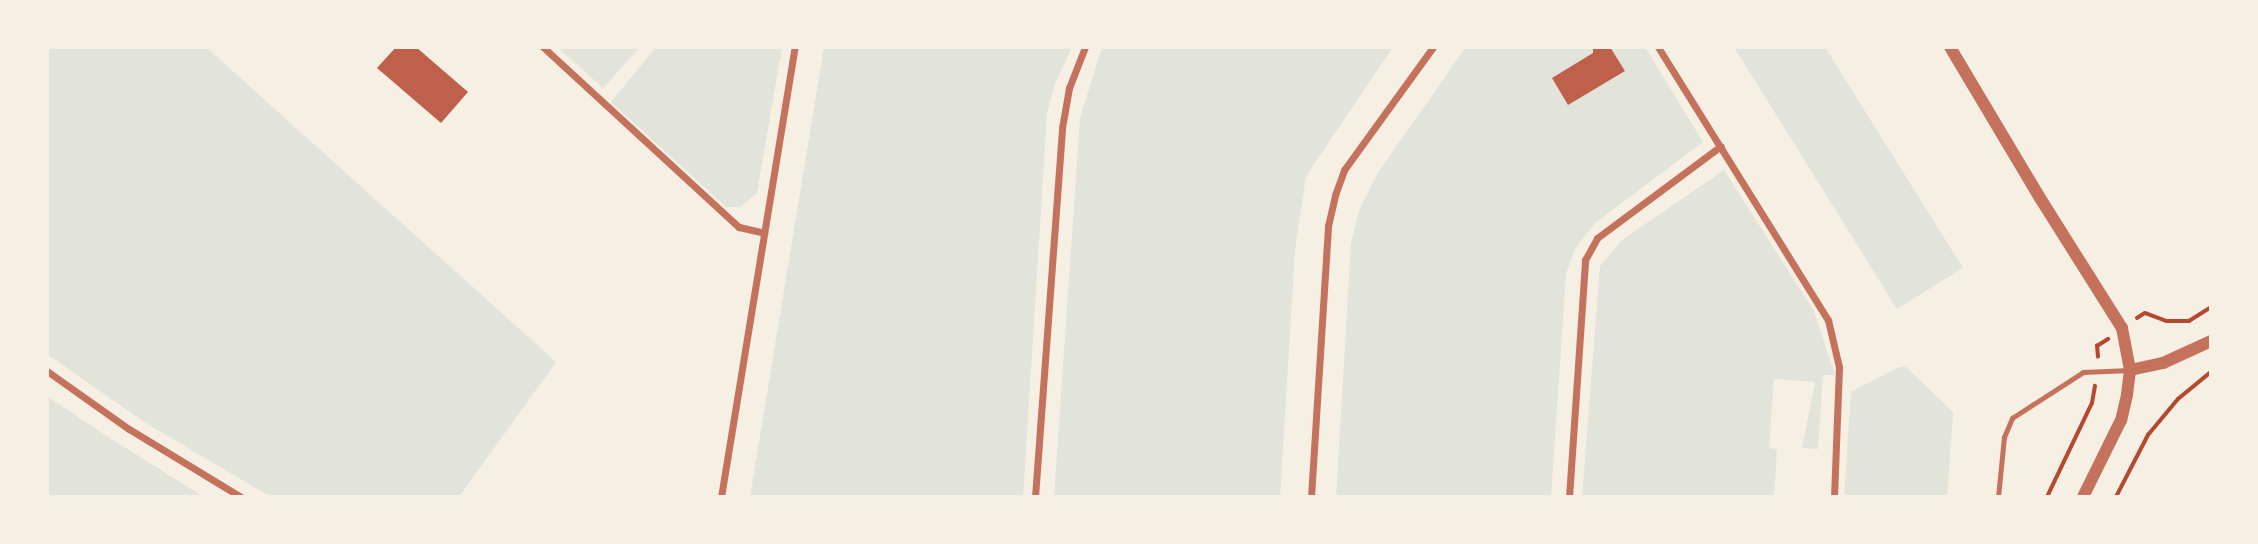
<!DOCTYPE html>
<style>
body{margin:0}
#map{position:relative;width:2258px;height:544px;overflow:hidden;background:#f6efe4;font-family:"Public Sans",sans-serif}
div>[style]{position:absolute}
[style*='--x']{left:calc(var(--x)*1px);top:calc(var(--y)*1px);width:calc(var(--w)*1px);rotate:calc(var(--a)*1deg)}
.green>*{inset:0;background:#e2e4dc}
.building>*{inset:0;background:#bf614a}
.path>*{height:3.5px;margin:-1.75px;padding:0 1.75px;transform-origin:1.75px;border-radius:1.75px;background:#b5482f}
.service>*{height:5px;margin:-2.5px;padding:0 2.5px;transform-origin:2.5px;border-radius:2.5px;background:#c5725c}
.minor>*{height:7px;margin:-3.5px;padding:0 3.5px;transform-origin:3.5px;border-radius:3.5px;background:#c5725c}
.tertiary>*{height:12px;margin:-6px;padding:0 6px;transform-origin:6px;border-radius:6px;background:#c5725c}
span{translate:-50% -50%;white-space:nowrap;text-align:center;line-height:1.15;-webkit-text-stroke:7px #f6efe4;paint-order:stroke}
.frame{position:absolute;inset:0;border:49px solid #f6efe4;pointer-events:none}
</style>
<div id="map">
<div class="green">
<div style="clip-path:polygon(47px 47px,206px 47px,556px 362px,459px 497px,271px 497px,144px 422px,47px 354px)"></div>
<div style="clip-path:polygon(557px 47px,640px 47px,603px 88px)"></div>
<div style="clip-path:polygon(656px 47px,782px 47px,757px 193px,740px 207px,726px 207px,611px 102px)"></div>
<div style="clip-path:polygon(824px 47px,1072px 47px,1055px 84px,1047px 113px,1023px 497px,750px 497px)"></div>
<div style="clip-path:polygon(1102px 47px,1393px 47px,1306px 176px,1295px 251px,1280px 497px,1054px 497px,1080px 118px)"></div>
<div style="clip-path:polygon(1466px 47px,1645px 47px,1703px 142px,1594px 224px,1575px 249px,1566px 274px,1551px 497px,1336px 497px,1351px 243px,1359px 211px,1377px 174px)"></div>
<div style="clip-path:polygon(1734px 47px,1825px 47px,1963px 268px,1897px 309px)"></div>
<div style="clip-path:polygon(1724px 170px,1814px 311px,1835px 375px,1823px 375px,1818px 449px,1802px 448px,1815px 382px,1774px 379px,1769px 448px,1777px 449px,1774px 497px,1582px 497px,1600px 266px,1622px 240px)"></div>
<div style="clip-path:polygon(1899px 367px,1906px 367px,1953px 412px,1947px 497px,1844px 497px,1851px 392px)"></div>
<div style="clip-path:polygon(47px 396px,99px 431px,204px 497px,47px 497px)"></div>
</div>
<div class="building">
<div style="clip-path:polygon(396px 47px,416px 47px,468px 92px,441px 123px,377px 68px)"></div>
<div style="clip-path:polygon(1593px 47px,1610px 47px,1625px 71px,1568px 105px,1552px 78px,1593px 53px)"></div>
</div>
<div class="path">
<div style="--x:2137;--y:318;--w:9;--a:-32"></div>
<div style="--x:2145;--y:313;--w:23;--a:20"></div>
<div style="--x:2167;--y:321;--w:22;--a:0"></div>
<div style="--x:2189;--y:321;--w:26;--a:-32"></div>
<div style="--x:2098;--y:357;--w:11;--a:-95"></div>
<div style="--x:2097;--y:346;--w:13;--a:-32"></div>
<div style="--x:2047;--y:497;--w:104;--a:-64.4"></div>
<div style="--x:2092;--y:403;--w:17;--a:-80"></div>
<div style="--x:2116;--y:497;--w:70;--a:-62.7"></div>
<div style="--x:2148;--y:435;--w:47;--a:-50.2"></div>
<div style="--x:2178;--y:399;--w:43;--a:-39.3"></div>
</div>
<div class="service">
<div style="--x:1998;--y:497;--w:60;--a:-84.3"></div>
<div style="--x:2004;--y:437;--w:21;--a:-67"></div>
<div style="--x:2012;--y:418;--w:85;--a:-32.9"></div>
<div style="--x:2083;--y:372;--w:47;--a:-2.4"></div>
</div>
<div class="minor">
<div style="--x:543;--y:47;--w:266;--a:42.6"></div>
<div style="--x:739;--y:227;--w:26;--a:13"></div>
<div style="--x:1658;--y:47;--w:322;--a:58.1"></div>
<div style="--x:1828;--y:320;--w:48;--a:76.8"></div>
<div style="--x:1839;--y:367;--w:130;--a:92.2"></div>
<div style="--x:47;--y:371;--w:100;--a:35.3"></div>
<div style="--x:129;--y:429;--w:131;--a:31.3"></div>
<div style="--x:721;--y:497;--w:456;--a:-80.7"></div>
<div style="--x:1035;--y:497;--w:370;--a:-85.8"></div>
<div style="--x:1062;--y:128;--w:41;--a:-80.1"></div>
<div style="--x:1069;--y:88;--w:44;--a:-68.7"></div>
<div style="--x:1311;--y:497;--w:272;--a:-86.4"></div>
<div style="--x:1328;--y:226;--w:32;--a:-77"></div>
<div style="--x:1335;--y:195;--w:27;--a:-70"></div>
<div style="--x:1344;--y:170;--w:152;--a:-54.1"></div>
<div style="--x:1569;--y:497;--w:238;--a:-86.1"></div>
<div style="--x:1585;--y:260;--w:25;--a:-61"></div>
<div style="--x:1597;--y:238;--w:154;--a:-36.6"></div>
</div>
<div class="tertiary">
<div style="--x:1950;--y:47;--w:176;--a:59.2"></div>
<div style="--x:2040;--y:198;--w:154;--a:57.8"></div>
<div style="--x:2122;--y:328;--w:43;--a:79.2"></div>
<div style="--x:2130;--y:370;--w:25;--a:97"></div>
<div style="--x:2127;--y:395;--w:26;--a:103"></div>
<div style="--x:2121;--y:420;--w:86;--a:116.3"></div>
<div style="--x:2130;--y:370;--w:34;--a:-12"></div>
<div style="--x:2163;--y:363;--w:53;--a:-24.6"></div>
</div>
<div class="frame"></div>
</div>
